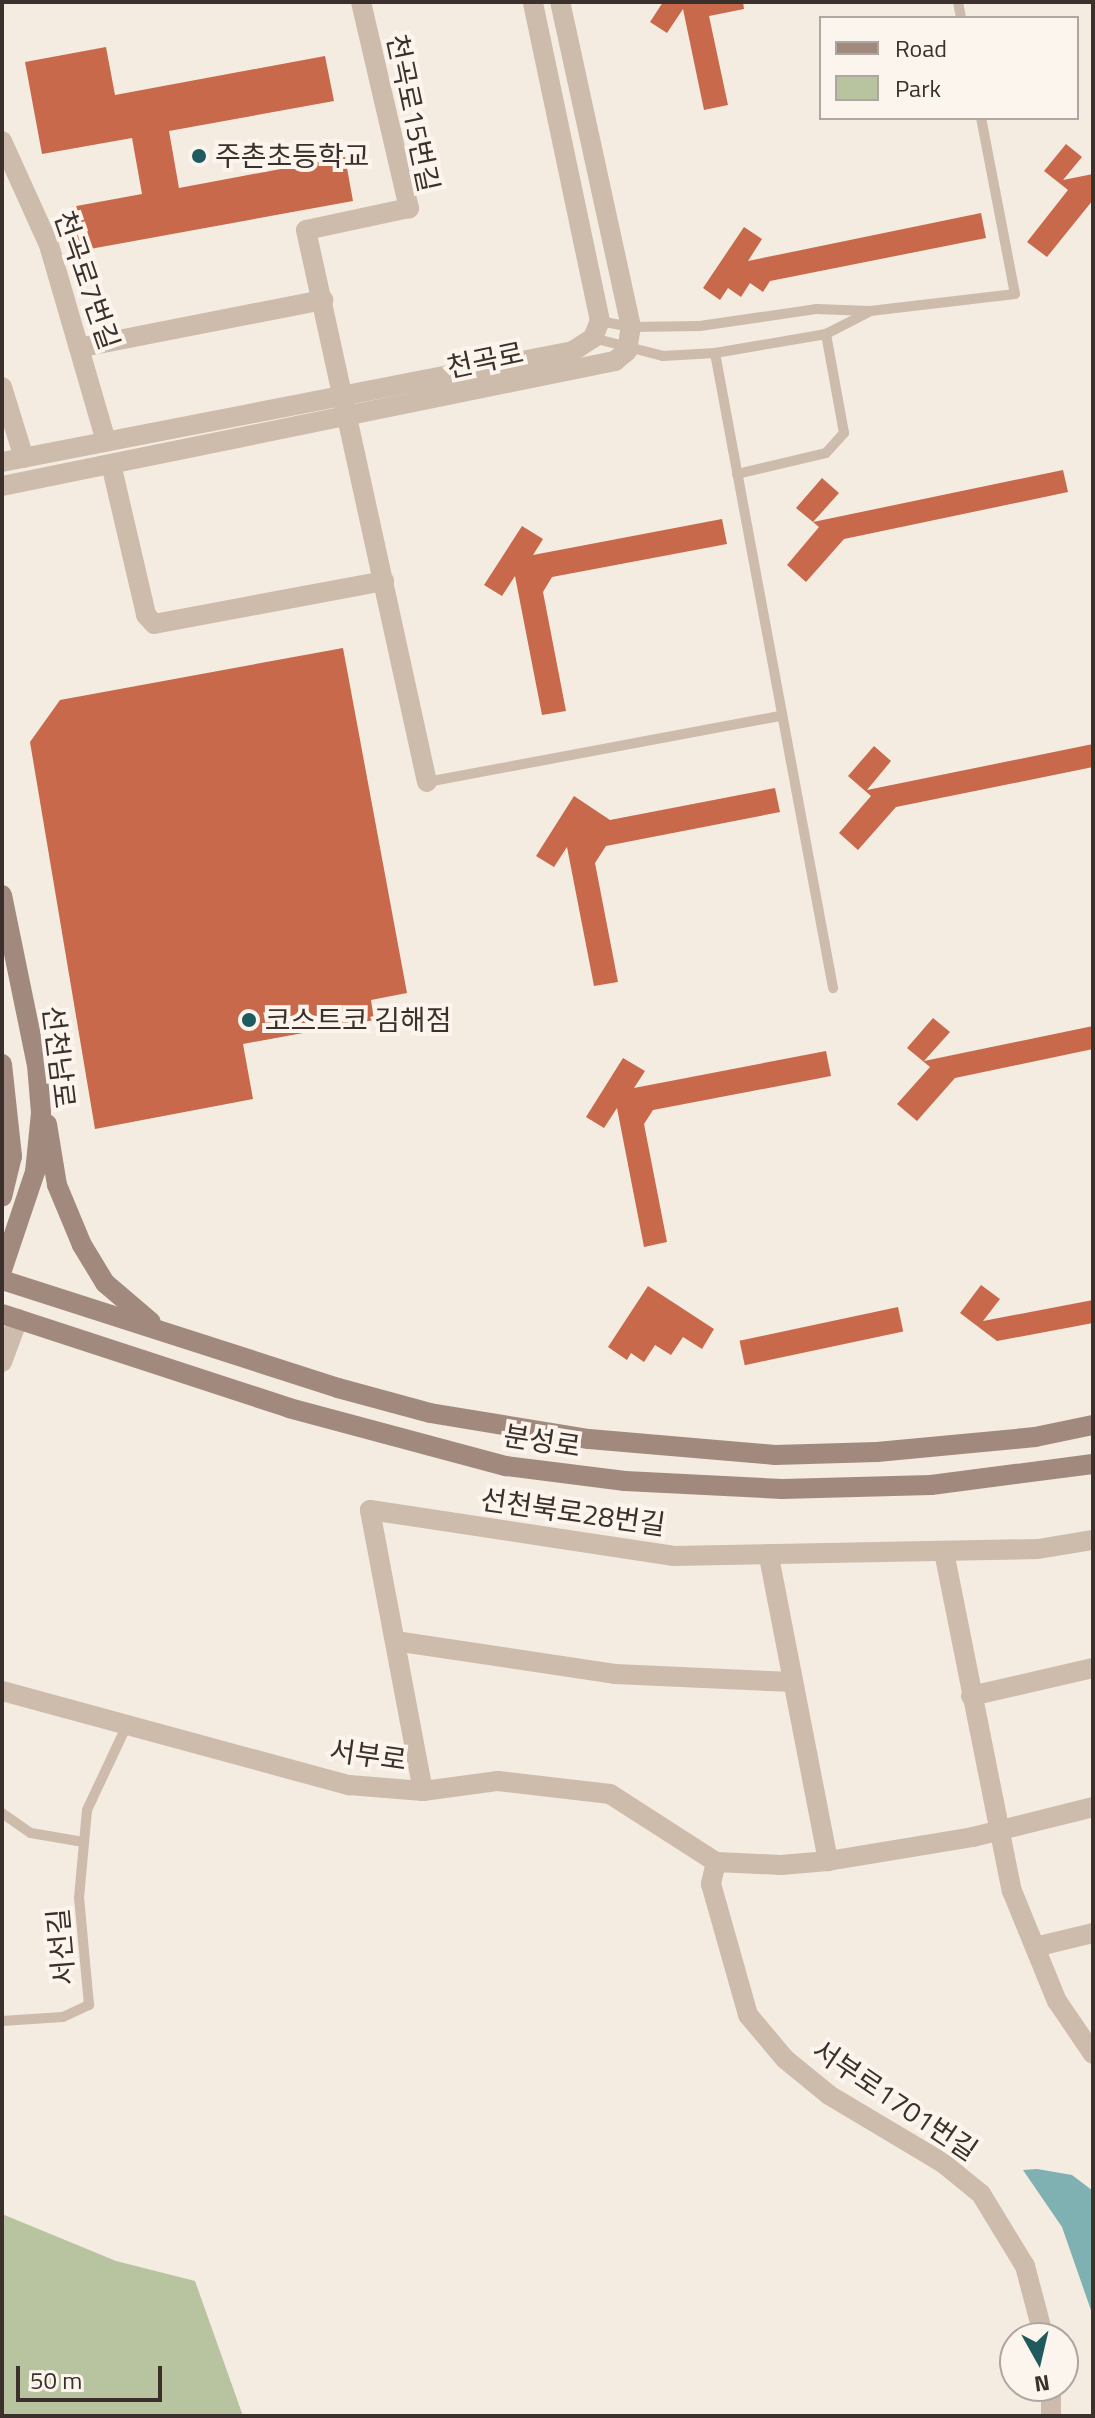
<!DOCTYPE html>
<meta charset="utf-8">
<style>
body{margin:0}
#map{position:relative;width:1095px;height:2418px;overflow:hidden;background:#f4ebe1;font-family:"Titillium Web","Noto Sans KR",sans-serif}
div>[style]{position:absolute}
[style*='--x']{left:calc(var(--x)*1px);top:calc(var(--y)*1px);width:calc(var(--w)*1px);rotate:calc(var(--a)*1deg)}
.green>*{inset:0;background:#b8c4a0}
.water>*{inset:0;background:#7fb0b2}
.building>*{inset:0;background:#c8694b;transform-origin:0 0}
.service>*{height:10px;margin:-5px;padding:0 5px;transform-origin:5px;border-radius:5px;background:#cdbbac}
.minor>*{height:20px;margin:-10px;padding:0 10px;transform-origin:10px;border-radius:10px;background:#cdbbac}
.tertiary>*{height:20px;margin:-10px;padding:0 10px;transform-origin:10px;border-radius:10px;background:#cdbbac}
.secondary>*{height:20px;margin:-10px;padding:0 10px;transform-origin:10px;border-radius:10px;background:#a18a7d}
.dots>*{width:22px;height:22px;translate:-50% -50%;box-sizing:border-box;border:4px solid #fbf5ee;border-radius:50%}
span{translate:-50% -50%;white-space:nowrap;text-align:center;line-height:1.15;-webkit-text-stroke:8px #fbf5ee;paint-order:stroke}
.street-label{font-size:28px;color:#3b302b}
.poi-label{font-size:28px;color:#3b302b}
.left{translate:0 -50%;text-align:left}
.frame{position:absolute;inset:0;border:4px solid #3b302b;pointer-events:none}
.legend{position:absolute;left:819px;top:16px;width:260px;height:104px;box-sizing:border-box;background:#fbf5ee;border:2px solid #aea6a0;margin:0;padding:10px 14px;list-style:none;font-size:24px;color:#3b302b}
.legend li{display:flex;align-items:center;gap:16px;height:40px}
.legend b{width:40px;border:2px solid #aea6a0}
.north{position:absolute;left:999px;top:2322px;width:80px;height:80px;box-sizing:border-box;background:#fbf5ee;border:2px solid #aea6a0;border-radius:50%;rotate:172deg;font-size:22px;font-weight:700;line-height:32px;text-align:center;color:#3b302b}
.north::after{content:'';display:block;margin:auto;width:28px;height:36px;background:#1f5a5e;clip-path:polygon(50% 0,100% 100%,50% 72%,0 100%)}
.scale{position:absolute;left:16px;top:2366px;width:146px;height:36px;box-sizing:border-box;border:4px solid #3b302b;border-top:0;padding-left:10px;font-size:24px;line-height:28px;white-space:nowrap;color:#3b302b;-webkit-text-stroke:6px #fbf5ee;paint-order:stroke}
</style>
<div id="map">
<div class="green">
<div style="clip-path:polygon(2px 2214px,116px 2261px,195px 2281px,243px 2416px,2px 2416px)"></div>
</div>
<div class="water">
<div style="clip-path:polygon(1037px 2169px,1072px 2175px,1093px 2191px,1093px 2316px,1062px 2227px,1023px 2170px)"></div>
</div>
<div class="building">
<div style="clip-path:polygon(663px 2px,743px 2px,744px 9px,709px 16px,728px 105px,704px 110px,683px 9px,667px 33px,650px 22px)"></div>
<div style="clip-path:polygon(106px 47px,115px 95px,325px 56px,334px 101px,169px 131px,179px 188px,345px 157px,353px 201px,79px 251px,71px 207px,142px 194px,132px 138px,42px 154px,25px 62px)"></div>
<div style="clip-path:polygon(1066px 144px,1082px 157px,1063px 180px,1093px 174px,1093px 200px,1047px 257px,1027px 242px,1068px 190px,1044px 171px)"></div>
<div style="clip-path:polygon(981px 213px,986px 238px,770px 281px,763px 292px,750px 283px,741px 297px,728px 288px,720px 300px,703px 288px,744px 227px,762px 239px,748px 261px)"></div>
<div style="clip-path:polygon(1063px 470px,1068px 492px,844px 539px,806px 582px,787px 565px,819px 527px,796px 508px,822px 478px,839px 493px,813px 522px)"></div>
<div style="clip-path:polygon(722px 519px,727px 544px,552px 577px,543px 592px,566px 711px,542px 715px,515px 576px,502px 596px,484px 585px,522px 526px,543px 539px,533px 555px)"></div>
<div style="clip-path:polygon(343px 648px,407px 993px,371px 1000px,374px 1020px,243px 1044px,253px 1099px,95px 1129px,30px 742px,60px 700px)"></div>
<div style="clip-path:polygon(1093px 744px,1093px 767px,896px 807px,858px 850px,839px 833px,871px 796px,848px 776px,874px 746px,891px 761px,867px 790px)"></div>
<div style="clip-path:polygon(775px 788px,780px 812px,606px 846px,595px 863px,618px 982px,594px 986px,567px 847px,554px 867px,536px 856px,574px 796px,610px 820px)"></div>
<div style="clip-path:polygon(933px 1018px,950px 1032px,924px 1061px,1093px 1026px,1093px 1049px,955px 1078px,917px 1121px,897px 1104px,930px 1067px,907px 1048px)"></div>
<div style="clip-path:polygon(826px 1051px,831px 1076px,653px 1110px,644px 1124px,667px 1242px,644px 1247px,617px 1108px,604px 1128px,586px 1117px,623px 1058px,645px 1071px,634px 1088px)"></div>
<div style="clip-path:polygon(981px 1285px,1000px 1299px,983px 1321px,1093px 1300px,1093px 1323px,997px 1341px,960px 1313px)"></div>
<div style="clip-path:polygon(648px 1286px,714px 1329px,702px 1349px,683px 1337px,671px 1355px,655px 1345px,644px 1362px,631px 1353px,627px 1360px,608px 1347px)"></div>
<div style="left:898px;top:1307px;width:25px;height:162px;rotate:78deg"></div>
</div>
<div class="service">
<div style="--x:958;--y:2;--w:16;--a:79"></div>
<div style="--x:600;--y:321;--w:32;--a:11"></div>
<div style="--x:631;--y:327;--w:69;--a:-0.8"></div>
<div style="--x:700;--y:326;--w:117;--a:-8.3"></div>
<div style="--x:816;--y:309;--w:54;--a:2.1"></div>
<div style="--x:870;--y:311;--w:146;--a:-6.7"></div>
<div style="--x:1015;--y:294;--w:179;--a:-100.9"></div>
<div style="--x:593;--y:338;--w:72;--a:14.4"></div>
<div style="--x:663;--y:356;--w:52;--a:-3.3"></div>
<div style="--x:715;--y:353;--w:113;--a:-9.7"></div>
<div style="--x:826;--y:334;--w:48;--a:-27.1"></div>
<div style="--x:715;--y:353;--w:646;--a:79.47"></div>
<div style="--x:737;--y:474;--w:91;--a:-13.3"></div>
<div style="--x:826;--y:453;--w:27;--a:-48"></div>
<div style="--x:844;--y:433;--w:101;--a:-100.3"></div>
<div style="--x:427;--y:782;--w:360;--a:-10.6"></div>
<div style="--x:2;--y:1813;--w:35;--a:35"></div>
<div style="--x:31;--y:1833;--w:53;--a:9.8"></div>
<div style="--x:2;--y:2021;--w:61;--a:-3.8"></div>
<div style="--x:63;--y:2017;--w:29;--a:-25"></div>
<div style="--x:89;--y:2005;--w:107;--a:-95.3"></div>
<div style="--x:79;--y:1898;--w:88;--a:-84.8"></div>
<div style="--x:87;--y:1810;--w:94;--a:-64.8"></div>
</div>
<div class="minor">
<div style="--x:361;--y:2;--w:212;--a:76.9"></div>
<div style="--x:409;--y:208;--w:105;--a:167.9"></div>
<div style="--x:306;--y:230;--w:565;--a:77.64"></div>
<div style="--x:2;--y:141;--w:114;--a:65.7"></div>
<div style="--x:49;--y:245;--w:204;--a:73.8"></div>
<div style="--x:83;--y:347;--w:245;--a:-11.1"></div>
<div style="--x:2;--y:387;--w:74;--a:72.8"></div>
<div style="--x:111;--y:464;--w:155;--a:76.9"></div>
<div style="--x:146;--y:615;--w:12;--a:48"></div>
<div style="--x:154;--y:624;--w:234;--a:-10.6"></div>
<div style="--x:2;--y:1362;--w:46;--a:-69.6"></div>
<div style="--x:944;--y:1552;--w:346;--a:78.7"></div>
<div style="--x:1012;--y:1891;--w:119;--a:67.8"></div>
<div style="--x:1057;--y:2001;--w:64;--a:55.8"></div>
<div style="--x:769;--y:1557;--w:310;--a:79"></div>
<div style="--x:395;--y:1641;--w:222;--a:8.5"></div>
<div style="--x:615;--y:1674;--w:178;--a:2.6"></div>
<div style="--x:2;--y:1691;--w:360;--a:15.2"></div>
<div style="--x:349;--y:1785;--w:74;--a:4.6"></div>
<div style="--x:423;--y:1791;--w:76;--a:-7.6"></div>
<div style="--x:498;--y:1781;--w:113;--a:6.6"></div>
<div style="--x:610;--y:1794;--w:126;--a:32.7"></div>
<div style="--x:716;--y:1862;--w:65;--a:2.6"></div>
<div style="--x:781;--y:1865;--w:47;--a:-4.9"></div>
<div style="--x:828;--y:1861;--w:147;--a:-9.4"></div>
<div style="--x:973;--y:1837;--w:124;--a:-14"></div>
<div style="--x:971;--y:1696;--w:125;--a:-12.9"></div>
<div style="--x:423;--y:1791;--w:286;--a:-100.7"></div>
<div style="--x:370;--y:1510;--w:306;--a:8.6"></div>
<div style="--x:673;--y:1556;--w:365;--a:-1.1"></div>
<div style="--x:1038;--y:1549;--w:56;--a:-9.3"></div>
<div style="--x:716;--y:1862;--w:23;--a:103"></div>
<div style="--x:711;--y:1884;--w:136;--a:74.2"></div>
<div style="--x:748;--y:2015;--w:57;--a:49.9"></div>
<div style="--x:785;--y:2059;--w:57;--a:39.3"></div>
<div style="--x:829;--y:2095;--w:133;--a:30.8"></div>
<div style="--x:943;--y:2163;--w:49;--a:39.2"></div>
<div style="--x:981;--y:2194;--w:84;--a:58.6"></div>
<div style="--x:1025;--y:2266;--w:74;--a:75.2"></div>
<div style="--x:1035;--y:1947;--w:60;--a:-13.6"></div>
<div style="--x:1051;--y:2386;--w:30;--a:90"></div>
</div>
<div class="tertiary">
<div style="--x:2;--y:462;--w:582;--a:-11"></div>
<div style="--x:573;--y:351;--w:24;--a:-33"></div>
<div style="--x:593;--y:338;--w:18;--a:-68"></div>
<div style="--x:600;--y:321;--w:326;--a:-101.9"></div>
<div style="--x:2;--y:486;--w:626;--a:-11.53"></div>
<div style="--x:615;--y:361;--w:16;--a:-40"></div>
<div style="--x:627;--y:351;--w:24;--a:-81"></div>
<div style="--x:631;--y:327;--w:333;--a:-102.3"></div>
</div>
<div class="secondary">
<div style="--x:2;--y:895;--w:174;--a:78.4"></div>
<div style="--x:37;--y:1065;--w:48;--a:85.2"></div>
<div style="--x:41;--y:1113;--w:59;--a:95.8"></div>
<div style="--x:35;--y:1172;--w:103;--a:108.6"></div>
<div style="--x:2;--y:1064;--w:93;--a:83.8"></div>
<div style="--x:12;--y:1156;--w:42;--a:103.7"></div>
<div style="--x:47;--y:1124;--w:62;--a:80.7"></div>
<div style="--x:57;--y:1185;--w:65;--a:67.4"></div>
<div style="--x:82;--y:1245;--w:44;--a:58.8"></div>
<div style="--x:105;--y:1283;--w:60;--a:40.3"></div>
<div style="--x:2;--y:1280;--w:353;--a:17.8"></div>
<div style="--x:338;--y:1388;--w:95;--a:15.2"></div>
<div style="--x:430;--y:1413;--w:161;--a:9.3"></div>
<div style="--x:589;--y:1439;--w:187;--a:4.9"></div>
<div style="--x:775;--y:1455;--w:102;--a:-1.7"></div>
<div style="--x:877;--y:1452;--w:159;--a:-5.4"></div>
<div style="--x:1035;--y:1437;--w:59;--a:-11.7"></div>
<div style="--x:2;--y:1314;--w:302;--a:18.1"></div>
<div style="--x:289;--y:1408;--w:225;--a:15"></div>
<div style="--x:506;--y:1466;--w:120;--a:7.2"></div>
<div style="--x:625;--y:1481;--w:157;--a:2.9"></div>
<div style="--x:782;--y:1489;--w:149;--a:-1.5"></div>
<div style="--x:931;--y:1485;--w:163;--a:-7.4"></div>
</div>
<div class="dots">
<div style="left:199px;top:156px;background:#1f5a5e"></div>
<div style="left:249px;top:1020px;background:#1f5a5e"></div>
</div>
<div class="street-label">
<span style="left:413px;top:113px;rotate:78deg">천곡로15번길</span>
<span style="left:87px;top:280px;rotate:71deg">천곡로7번길</span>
<span style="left:485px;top:360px;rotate:-12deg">천곡로</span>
<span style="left:59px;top:1057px;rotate:83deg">선천남로</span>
<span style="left:542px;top:1441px;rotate:9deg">분성로</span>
<span style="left:573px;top:1512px;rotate:8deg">선천북로28번길</span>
<span style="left:368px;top:1755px;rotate:8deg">서부로</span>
<span style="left:61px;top:1947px;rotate:-95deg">서선길</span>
<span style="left:895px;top:2100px;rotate:34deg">서부로1701번길</span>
</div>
<div class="poi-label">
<span class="left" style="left:215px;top:156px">주촌초등학교</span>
<span class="left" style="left:265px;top:1020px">코스트코 김해점</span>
</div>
<div class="frame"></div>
<ul class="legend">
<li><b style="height:10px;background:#a18a7d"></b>Road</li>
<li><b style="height:22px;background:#b8c4a0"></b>Park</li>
</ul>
<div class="north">N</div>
<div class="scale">50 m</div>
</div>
